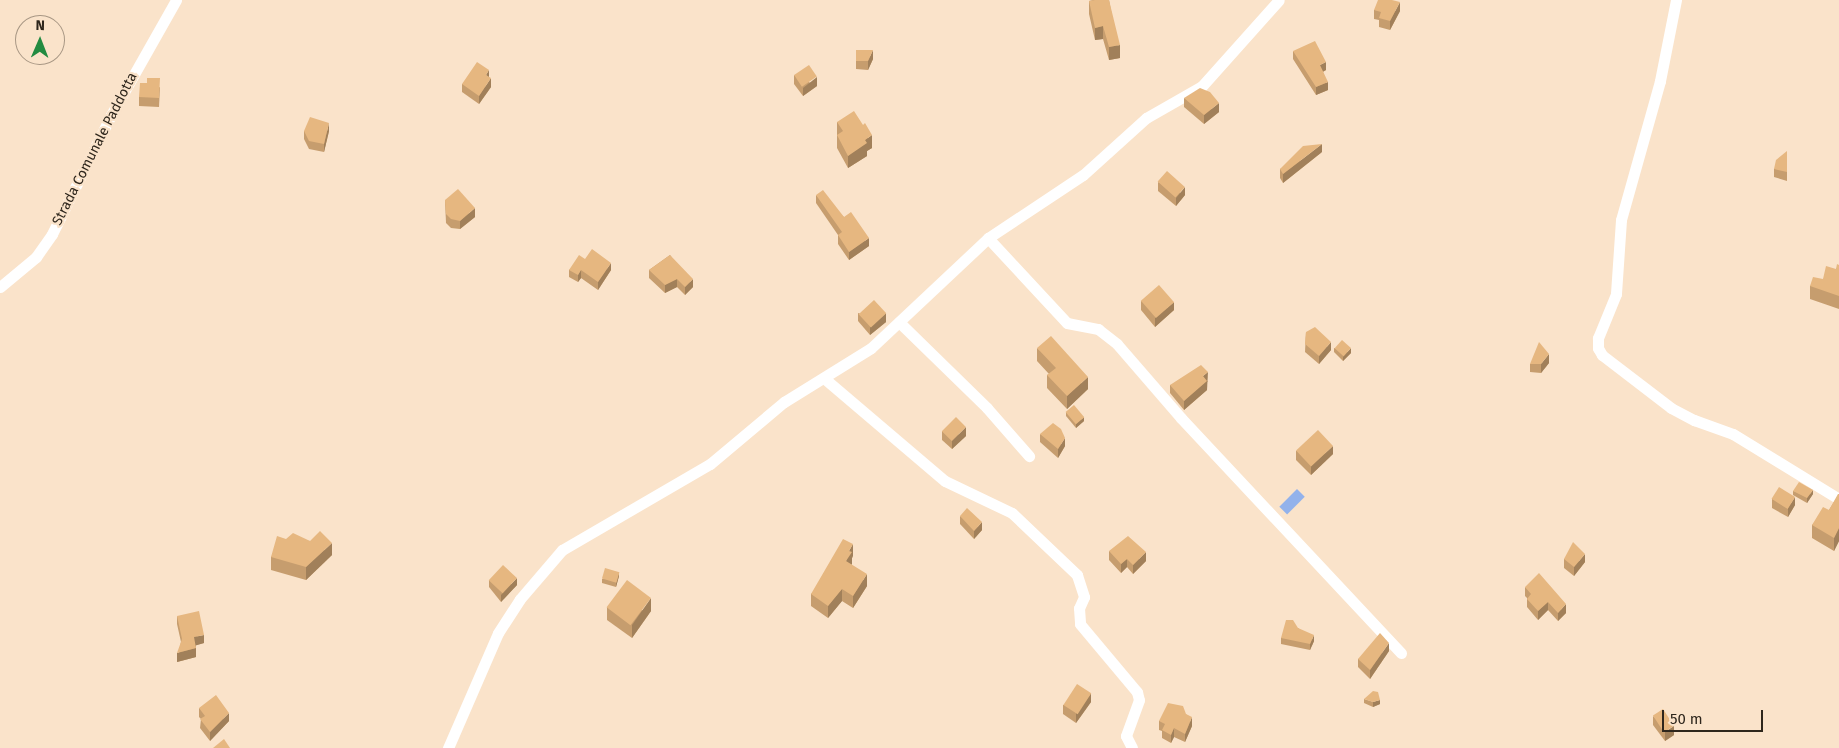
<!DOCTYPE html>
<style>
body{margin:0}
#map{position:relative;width:1839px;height:748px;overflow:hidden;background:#fae3ca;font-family:"Fira Sans",sans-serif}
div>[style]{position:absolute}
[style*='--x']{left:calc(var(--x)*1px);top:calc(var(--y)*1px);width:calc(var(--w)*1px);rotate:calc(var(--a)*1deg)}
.water>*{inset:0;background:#93b2eb;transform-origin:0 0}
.minor>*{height:11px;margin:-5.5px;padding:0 5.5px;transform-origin:5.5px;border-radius:5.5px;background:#fff}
.wall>*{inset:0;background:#c69d6e}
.shaded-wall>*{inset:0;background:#a1805a}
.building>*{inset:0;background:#e6b780;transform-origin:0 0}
span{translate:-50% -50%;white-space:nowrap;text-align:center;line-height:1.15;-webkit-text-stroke:4.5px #fae3ca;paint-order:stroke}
.street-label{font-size:14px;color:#2e261c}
.north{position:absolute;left:15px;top:15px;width:50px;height:50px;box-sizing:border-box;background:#fae3ca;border:1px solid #a89784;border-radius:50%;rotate:1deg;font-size:14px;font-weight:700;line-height:20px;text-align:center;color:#2e261c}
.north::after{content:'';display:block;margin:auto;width:18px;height:22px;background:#238b41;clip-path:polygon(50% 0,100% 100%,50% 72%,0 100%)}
.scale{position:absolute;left:1662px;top:710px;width:101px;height:22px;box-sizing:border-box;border:2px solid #2e261c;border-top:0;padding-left:6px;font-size:15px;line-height:18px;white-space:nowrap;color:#2e261c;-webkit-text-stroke:4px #fae3ca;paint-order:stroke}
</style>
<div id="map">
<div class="water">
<div style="left:1297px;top:489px;width:11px;height:25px;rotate:45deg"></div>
</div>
<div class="minor">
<div style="--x:1676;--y:0;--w:83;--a:101.2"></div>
<div style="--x:1660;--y:81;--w:144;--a:105.7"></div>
<div style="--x:1621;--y:220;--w:74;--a:93.9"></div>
<div style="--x:1616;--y:294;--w:48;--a:112.2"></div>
<div style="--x:1598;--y:338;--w:10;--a:90"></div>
<div style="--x:1598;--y:348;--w:8;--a:60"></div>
<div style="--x:1602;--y:355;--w:87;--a:37.5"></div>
<div style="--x:1671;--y:408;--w:26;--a:28"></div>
<div style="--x:1694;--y:420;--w:41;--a:19.7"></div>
<div style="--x:1733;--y:434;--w:124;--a:31.5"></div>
<div style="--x:988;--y:238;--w:116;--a:47.1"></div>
<div style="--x:1067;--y:323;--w:32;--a:11"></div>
<div style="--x:1098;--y:329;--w:24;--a:38"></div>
<div style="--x:1117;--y:344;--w:98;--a:49.1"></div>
<div style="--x:1181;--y:418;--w:322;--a:46.9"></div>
<div style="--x:0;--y:287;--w:47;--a:-39.8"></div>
<div style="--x:36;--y:257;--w:28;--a:-55"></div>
<div style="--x:52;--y:234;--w:133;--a:-63.6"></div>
<div style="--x:111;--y:115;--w:132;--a:-60.5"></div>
<div style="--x:899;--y:322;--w:123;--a:44.3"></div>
<div style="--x:987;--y:408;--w:64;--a:48.8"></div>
<div style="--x:825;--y:379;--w:157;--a:40.4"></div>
<div style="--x:945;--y:481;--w:74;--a:25.5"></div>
<div style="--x:1012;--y:513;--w:90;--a:43.6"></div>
<div style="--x:1077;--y:575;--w:23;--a:72"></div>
<div style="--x:1084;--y:597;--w:12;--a:114"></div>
<div style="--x:1079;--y:608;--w:16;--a:86"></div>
<div style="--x:1080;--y:624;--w:89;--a:50"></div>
<div style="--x:1137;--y:692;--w:8;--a:76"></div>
<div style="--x:1139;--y:700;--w:38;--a:110"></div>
<div style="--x:1126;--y:736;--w:13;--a:63"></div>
<div style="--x:448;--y:748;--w:125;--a:-66.5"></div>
<div style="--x:498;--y:633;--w:40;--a:-57.1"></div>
<div style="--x:520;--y:599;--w:65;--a:-49.4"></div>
<div style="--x:562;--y:550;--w:171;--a:-30.2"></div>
<div style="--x:710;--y:464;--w:97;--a:-40"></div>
<div style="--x:784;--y:402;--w:102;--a:-31.8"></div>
<div style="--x:871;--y:348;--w:161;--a:-43.2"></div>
<div style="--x:988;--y:238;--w:114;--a:-33.6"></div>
<div style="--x:1083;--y:175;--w:85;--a:-42.1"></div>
<div style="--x:1146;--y:118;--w:64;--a:-29.7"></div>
<div style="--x:1202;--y:86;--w:115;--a:-48.2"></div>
</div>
<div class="wall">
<div style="clip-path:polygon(1093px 0,1109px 0,1120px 58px,1109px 60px,1103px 39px,1095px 40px,1089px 14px,1089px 1px)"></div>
<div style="clip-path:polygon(1374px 10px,1400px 11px,1390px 30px,1379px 27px,1379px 20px,1374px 19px)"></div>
<div style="clip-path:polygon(856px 50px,873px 59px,868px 70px,856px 69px)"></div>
<div style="clip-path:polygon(1293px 51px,1326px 70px,1323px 72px,1328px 90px,1316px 95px,1293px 59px)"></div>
<div style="clip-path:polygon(794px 75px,817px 86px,803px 96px,794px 84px)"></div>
<div style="clip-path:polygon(462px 84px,491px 87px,479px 104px,462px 92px)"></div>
<div style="clip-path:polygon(160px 87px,159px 107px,139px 106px,139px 97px)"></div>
<div style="clip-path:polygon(1184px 98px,1219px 112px,1204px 124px,1184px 107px)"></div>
<div style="clip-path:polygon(837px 122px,863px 125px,872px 148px,867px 151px,867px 156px,848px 168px,837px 148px)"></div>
<div style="clip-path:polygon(304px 131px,329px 131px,324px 152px,309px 149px,304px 139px)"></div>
<div style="clip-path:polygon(1322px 152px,1283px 183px,1280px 178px,1280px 169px)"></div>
<div style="clip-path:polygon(1787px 159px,1787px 181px,1774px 177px,1774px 169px)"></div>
<div style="clip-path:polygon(1158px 182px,1185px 195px,1176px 206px,1158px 191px)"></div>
<div style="clip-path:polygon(816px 195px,844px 217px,869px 246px,849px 260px,838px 244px,838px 235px,816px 203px)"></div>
<div style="clip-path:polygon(445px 200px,475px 217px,460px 229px,451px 228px,446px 223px)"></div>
<div style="clip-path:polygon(670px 255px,693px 287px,685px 295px,677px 287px,665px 293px,649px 278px,649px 270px)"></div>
<div style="clip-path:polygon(585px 259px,611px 270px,598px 290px,581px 278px,578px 282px,569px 277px,569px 270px)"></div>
<div style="clip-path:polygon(1839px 265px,1839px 309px,1810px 299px,1810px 286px,1823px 279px,1836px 269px)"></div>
<div style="clip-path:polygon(1141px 301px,1174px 310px,1155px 327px,1141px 310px)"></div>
<div style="clip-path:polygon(858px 313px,886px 322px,870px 335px,858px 321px)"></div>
<div style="clip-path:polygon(1306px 332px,1331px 350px,1319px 364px,1305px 352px)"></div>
<div style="clip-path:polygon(1037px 348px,1088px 389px,1067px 409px,1047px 388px,1047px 375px,1049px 374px,1037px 361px)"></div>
<div style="clip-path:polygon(1334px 348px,1351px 353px,1343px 361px,1334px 352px)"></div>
<div style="clip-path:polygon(1549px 363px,1541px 373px,1530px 372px,1530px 364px)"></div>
<div style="clip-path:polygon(1207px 381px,1207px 390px,1184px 410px,1170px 393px,1170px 385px,1208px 381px)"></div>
<div style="clip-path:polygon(1066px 412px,1084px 421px,1076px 428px,1066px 416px)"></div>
<div style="clip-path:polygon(942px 431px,966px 436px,952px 449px,942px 440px)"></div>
<div style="clip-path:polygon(1040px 434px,1065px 446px,1058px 458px,1040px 442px)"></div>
<div style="clip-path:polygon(1296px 451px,1333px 454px,1311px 475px,1296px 460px)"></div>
<div style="clip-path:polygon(1793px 491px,1813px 494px,1807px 503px,1793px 495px)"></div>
<div style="clip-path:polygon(1839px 494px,1839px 541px,1834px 551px,1812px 538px,1812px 525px,1829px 510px)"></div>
<div style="clip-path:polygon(1772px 499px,1795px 505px,1788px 517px,1772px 508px)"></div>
<div style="clip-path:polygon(960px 516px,982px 530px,974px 539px,960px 524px)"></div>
<div style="clip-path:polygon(286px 539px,310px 541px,332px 555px,306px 580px,271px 570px,271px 557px)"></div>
<div style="clip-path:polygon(1109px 551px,1146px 561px,1133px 574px,1127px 567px,1121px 573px,1109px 560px)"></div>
<div style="clip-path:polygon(853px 556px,852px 558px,851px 565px,867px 586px,853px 608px,842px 601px,828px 618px,811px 606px,811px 594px)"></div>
<div style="clip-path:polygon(1564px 559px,1585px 562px,1574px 576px,1564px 568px)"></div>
<div style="clip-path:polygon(619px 576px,616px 587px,602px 583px,602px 579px)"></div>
<div style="clip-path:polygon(489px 580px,517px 585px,501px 602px,489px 587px)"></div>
<div style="clip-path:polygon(1525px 587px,1566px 613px,1558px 621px,1548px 610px,1538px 620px,1527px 607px,1527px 598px,1525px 596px)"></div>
<div style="clip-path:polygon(607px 607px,651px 611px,632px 638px,607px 620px)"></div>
<div style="clip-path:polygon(177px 616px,204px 643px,196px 645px,196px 657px,177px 662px,181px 642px,177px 624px)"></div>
<div style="clip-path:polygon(1298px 628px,1314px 641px,1310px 650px,1281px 644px,1281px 638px)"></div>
<div style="clip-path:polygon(1389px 651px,1370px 679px,1358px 667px,1358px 659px)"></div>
<div style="clip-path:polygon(1364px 699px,1380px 704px,1373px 707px,1364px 703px)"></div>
<div style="clip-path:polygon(1091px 702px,1076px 723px,1063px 714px,1063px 705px)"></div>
<div style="clip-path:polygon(199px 708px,229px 721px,210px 741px,200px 728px,201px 719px,199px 717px)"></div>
<div style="clip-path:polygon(1186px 714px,1192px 726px,1185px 742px,1174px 737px,1171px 743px,1162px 738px,1162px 731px,1159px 730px,1159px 721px)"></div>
<div style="clip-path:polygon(1653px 716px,1674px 735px,1665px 741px,1653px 725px)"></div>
</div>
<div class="shaded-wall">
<div style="clip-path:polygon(1400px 2px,1400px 11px,1390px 30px,1390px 21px)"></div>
<div style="clip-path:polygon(1103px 26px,1103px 39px,1095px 40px,1095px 28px)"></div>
<div style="clip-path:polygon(1120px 45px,1120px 58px,1109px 60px,1109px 47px)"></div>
<div style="clip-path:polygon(873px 50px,873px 59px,868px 70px,868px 61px)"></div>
<div style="clip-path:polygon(1326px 62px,1326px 70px,1320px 73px,1320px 65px)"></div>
<div style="clip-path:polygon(489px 70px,489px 79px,486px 75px)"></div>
<div style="clip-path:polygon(817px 77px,817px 86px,803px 96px,803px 88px)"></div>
<div style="clip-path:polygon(491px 78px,491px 87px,479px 104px,479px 96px)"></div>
<div style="clip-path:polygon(1328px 82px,1328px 90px,1316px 95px,1316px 87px)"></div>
<div style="clip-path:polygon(1219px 103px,1219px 112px,1204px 124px,1204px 115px)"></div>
<div style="clip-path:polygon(329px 123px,329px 131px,324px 152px,324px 144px)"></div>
<div style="clip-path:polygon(872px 135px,872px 148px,867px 151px,867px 156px,848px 168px,848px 156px,865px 140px)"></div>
<div style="clip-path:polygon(1322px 144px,1322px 152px,1283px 183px,1283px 174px)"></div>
<div style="clip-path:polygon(1185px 187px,1185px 195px,1176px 206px,1176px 198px)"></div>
<div style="clip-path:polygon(475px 208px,475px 217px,460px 229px,460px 221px)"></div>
<div style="clip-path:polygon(869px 238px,869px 246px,849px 260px,849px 252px)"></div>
<div style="clip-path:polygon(611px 263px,611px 270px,598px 290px,598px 282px)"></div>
<div style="clip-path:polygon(581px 270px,581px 278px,578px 282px,578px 275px)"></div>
<div style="clip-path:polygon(677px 279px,677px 287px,665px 293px,665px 285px)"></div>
<div style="clip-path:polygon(693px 279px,693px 287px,685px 295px,685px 287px)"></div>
<div style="clip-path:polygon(1174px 302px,1174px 310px,1155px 327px,1155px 318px)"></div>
<div style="clip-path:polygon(886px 313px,886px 322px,870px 335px,870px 327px)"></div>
<div style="clip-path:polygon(1331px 342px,1331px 350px,1319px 364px,1319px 356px)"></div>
<div style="clip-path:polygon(1351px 348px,1351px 353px,1343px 361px,1343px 357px)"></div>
<div style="clip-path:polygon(1549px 354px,1549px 363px,1541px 373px,1541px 364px)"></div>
<div style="clip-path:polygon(1208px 372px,1207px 390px,1184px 410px,1184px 401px,1203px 376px)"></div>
<div style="clip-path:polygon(1088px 377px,1088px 389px,1067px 409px,1067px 396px)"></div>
<div style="clip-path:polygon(1084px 417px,1084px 421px,1076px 428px,1076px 424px)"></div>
<div style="clip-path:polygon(966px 427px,966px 436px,952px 449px,952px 441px)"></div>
<div style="clip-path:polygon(1065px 438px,1065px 446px,1058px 458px,1058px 449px)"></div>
<div style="clip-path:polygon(1333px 446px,1333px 454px,1311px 475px,1311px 466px)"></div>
<div style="clip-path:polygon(1813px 490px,1813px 494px,1807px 503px,1807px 498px)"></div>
<div style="clip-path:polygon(1795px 497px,1795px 505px,1788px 517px,1788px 508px)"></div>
<div style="clip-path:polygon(982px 522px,982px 530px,974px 539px,974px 531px)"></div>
<div style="clip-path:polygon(1839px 528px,1839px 541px,1834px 551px,1834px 538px)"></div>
<div style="clip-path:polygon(332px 543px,332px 555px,306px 580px,306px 567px)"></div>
<div style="clip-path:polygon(853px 544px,853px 556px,852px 558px,852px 564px,846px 573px,846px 561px,849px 551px)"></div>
<div style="clip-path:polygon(1146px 552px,1146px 561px,1133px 574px,1133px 565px)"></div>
<div style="clip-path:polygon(1585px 554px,1585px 562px,1574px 576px,1574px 567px)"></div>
<div style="clip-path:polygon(1127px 559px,1127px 567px,1121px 573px,1121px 564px)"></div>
<div style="clip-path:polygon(619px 572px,619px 576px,616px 587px,616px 583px)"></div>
<div style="clip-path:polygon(867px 574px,867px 586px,853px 608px,853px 596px)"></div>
<div style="clip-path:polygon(517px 578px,517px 585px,501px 602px,501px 595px)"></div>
<div style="clip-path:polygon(842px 589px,842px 601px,828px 618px,828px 606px)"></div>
<div style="clip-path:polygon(651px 598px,651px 611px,632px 638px,632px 625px)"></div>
<div style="clip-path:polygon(1548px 602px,1548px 610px,1538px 620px,1538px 611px)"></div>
<div style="clip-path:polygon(1566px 604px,1566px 613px,1558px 621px,1558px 613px)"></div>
<div style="clip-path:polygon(204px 635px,204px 643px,194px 646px,194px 637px)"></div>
<div style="clip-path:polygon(1314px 635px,1314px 641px,1310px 650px,1310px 644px)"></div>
<div style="clip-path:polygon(1389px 643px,1389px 651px,1370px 679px,1370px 670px)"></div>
<div style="clip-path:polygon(196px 648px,196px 657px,177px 662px,177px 653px)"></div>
<div style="clip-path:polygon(1091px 693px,1091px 702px,1076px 723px,1076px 714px)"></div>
<div style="clip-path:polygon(1380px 700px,1380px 704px,1373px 707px,1373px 702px)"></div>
<div style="clip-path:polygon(229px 713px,229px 721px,210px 741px,210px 732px)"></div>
<div style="clip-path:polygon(1192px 717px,1192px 726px,1185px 742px,1185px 734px)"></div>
<div style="clip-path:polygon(1674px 726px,1674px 735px,1665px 741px,1665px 732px)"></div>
<div style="clip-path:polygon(1174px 728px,1174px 737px,1171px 743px,1171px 735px)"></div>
</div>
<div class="building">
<div style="clip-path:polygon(1095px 0,1109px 0,1120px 45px,1109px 47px,1103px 26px,1095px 28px,1089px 1px)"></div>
<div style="clip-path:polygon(1378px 0,1392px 0,1400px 2px,1390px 21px,1379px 18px,1381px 12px,1374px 10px)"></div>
<div style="clip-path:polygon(1315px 41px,1326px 62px,1320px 65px,1328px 82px,1316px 87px,1293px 51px)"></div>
<div style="clip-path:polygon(856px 50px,873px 50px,868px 61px,856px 61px)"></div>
<div style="clip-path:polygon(477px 62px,489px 70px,486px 75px,491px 78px,479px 96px,462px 84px)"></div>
<div style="left:809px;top:65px;width:14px;height:18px;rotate:56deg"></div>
<div style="clip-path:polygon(147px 78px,160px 78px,159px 98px,139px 97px,140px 83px,147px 83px)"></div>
<div style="clip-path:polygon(1200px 88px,1210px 92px,1219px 103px,1204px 115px,1184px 98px)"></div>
<div style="clip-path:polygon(854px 111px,863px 125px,865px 123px,872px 135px,865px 140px,867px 143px,848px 156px,837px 135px,843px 131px,837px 122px)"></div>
<div style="clip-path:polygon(310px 117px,329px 123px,324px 144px,309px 141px,304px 131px)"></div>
<div style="clip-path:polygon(1322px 144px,1283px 174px,1280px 169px,1303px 146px)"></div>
<div style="clip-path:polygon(1787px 151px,1787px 172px,1774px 169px,1776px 160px)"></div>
<div style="left:1167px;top:171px;width:24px;height:14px;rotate:42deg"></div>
<div style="clip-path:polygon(458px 189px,475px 208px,460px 221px,451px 219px,446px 214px,445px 200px)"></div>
<div style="clip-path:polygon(823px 190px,844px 217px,851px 212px,869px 238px,849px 252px,838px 235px,842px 232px,816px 195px)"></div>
<div style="clip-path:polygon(592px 249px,611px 263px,598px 282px,581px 270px,578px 275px,569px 270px,579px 255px,585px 259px)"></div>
<div style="clip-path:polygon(670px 255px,693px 279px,685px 287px,677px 279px,665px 285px,649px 270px)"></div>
<div style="clip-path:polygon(1837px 264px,1839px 265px,1839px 296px,1810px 286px,1813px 277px,1823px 279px,1826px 266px,1836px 269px)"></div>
<div style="left:1159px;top:285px;width:23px;height:24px;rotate:49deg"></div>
<div style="left:874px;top:300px;width:18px;height:21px;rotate:47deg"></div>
<div style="clip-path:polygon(1315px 327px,1331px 342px,1319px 356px,1305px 344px,1306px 332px)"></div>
<div style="clip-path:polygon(1051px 336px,1088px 377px,1067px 396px,1047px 375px,1056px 368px,1037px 348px)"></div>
<div style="left:1342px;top:340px;width:12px;height:11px;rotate:42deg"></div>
<div style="clip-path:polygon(1539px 342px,1549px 354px,1541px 364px,1530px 364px)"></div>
<div style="clip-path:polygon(1201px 365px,1208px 372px,1203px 376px,1207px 381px,1184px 401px,1170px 385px)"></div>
<div style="left:1074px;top:405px;width:16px;height:11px;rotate:50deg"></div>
<div style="left:956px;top:417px;width:14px;height:20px;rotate:45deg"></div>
<div style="clip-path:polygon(1053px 423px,1061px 429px,1065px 438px,1058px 449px,1040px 434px)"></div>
<div style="left:1318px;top:430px;width:22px;height:30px;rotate:47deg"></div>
<div style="clip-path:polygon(1799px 482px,1813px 490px,1807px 498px,1793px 491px)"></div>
<div style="left:1779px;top:487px;width:19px;height:14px;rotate:32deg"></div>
<div style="clip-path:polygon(1838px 494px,1839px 494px,1839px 528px,1834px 538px,1812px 525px,1823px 507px,1829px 510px)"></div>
<div style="clip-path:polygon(967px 508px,982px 522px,974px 531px,960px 516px)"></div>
<div style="clip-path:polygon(320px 531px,332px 543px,306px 567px,271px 557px,277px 536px,286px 539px,293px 533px,310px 541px)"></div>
<div style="clip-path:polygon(1128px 536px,1146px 552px,1133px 565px,1127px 559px,1121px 564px,1109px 551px)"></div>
<div style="clip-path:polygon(843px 539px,853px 544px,849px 551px,852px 552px,846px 561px,867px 574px,853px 596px,842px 589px,828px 606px,811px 594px)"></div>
<div style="clip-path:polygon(1573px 542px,1585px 554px,1574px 567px,1564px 559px)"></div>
<div style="left:503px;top:565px;width:19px;height:21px;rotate:43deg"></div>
<div style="left:605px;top:568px;width:15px;height:11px;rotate:16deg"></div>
<div style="clip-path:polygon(1539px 573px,1566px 604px,1558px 613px,1548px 602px,1538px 611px,1527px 599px,1531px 594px,1525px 587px)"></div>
<div style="left:627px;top:580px;width:30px;height:34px;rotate:37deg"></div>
<div style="clip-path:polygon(199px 611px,204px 635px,194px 637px,196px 648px,177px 653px,182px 639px,177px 616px)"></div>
<div style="clip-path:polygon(1286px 620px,1293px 620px,1298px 628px,1314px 635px,1310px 644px,1281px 638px)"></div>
<div style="clip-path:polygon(1380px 633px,1389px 643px,1370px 670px,1358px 659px)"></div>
<div style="left:1077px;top:684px;width:17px;height:25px;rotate:33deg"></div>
<div style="clip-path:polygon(1373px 691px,1378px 692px,1380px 700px,1373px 702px,1364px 699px)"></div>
<div style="clip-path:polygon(216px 695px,229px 713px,210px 732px,200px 719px,205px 716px,199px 708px)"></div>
<div style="clip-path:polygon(1168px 703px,1183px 706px,1186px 714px,1192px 717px,1185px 734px,1174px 728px,1171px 735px,1162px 730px,1165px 724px,1159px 721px)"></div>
<div style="left:1663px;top:709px;width:20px;height:12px;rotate:57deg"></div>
<div style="clip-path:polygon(224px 739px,230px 748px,213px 748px)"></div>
</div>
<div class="street-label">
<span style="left:95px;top:149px;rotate:-63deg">Strada Comunale Paddotta</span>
</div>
<div class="north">N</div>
<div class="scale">50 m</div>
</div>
